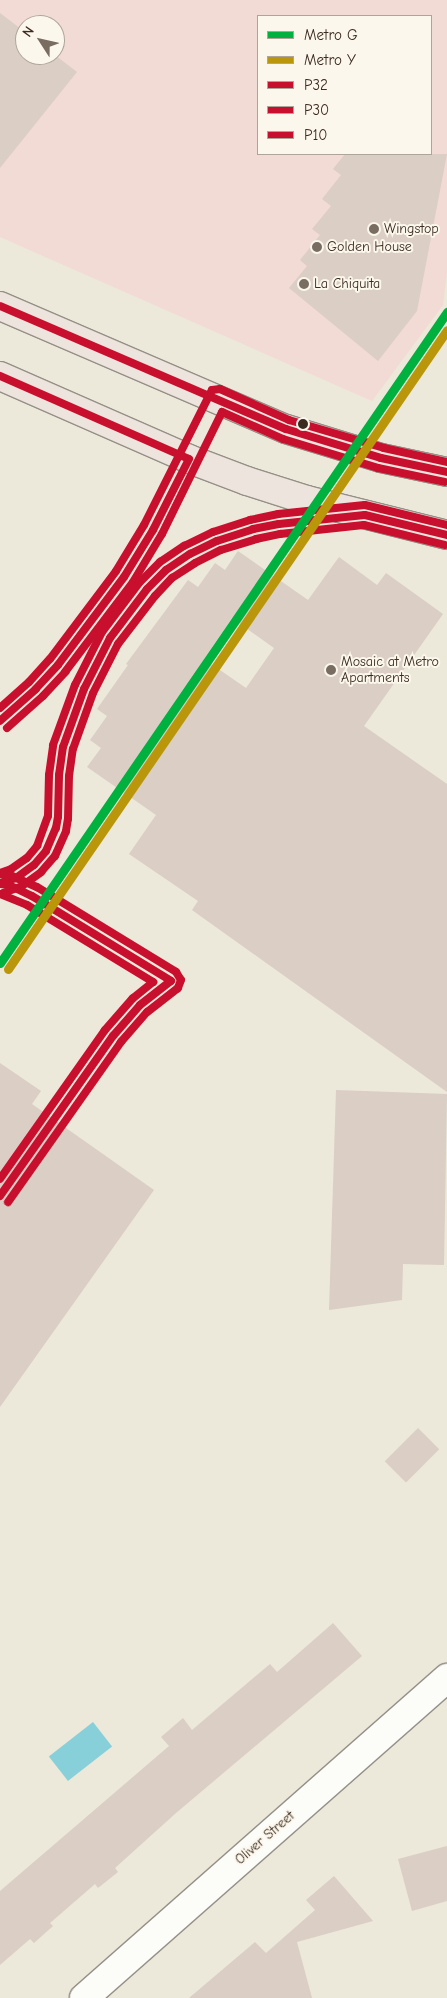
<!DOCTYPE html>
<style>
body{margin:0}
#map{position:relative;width:447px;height:1998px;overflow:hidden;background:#ece8da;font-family:"Comic Neue",sans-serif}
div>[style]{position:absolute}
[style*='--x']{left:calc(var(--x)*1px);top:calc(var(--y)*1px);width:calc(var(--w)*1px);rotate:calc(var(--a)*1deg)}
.built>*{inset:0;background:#f2dad5}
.water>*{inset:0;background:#87cfd9;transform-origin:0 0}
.building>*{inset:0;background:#dbcec4;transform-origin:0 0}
.roads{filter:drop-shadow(1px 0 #959087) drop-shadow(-1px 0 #959087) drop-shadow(0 1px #959087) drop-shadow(0 -1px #959087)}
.minor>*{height:28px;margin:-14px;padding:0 14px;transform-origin:14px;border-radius:14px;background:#fcfcf9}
.major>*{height:28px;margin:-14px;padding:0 14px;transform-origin:14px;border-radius:14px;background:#ede5dd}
.bus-1>*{height:8px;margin:-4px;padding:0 4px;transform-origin:4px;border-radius:4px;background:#c8102e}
.bus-2>*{height:8px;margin:-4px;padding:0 4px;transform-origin:4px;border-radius:4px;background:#c8102e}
.bus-3>*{height:8px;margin:-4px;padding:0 4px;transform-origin:4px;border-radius:4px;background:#c8102e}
.metro-1>*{height:9px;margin:-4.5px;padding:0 4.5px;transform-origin:4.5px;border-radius:4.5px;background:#00b140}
.metro-2>*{height:9px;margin:-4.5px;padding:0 4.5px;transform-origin:4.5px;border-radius:4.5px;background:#ba970a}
.dots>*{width:14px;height:14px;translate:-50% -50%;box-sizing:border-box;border:2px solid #fbf7ec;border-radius:50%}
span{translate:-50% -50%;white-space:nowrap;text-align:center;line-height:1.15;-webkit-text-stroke:4px #fbf7ec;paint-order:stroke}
.poi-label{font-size:14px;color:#3b2a1e}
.left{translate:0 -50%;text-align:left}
.street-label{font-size:14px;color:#3b2a1e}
.legend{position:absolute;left:257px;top:15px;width:175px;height:140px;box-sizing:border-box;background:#fbf7ec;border:1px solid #aea59a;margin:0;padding:6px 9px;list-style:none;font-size:15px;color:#3b2a1e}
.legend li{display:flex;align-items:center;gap:10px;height:25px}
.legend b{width:25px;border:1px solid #aea59a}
.north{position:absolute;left:15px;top:15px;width:50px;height:50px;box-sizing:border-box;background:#fbf7ec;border:1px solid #aea59a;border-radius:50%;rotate:305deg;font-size:14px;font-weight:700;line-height:20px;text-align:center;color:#3b2a1e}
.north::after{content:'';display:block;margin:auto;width:18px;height:22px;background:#796c60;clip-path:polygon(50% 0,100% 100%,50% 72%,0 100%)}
</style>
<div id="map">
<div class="built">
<div style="clip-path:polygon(evenodd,0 0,447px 0,447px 272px,443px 305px,372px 401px,0 237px,0 0,258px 16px,431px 16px,431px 154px,258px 154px,258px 16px,0 0,25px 25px,55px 25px,55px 55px,25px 55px,25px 25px)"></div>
</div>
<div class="water">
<div style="left:93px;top:1722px;width:31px;height:56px;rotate:52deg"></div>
</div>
<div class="building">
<div style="clip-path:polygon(0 13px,25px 32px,25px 55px,55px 55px,77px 72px,0 168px)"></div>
<div style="clip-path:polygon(345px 154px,447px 154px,417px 311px,378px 361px,289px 288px,307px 266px,300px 260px,320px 235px,312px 229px,331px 206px,322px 199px,341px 175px,333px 169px)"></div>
<div style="clip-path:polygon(evenodd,238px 551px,308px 600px,339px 557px,377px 585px,386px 573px,443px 614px,364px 726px,447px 784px,447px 1092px,192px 910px,198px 901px,129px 854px,156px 815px,87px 767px,101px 748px,90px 740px,107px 716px,97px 709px,128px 665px,126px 664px,188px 580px,198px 587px,215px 563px,225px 570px,238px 551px,232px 618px,274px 648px,246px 688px,204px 659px,232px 618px)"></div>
<div style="clip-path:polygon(0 1063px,41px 1091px,32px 1104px,154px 1190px,0 1407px)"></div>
<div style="clip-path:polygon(336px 1090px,447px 1094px,444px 1265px,403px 1264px,402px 1300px,329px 1310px)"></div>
<div style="left:418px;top:1428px;width:30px;height:47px;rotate:45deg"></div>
<div style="clip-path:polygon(333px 1623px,362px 1656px,176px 1813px,115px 1868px,118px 1872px,98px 1888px,95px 1884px,50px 1923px,53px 1926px,34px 1943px,30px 1939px,0 1965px,0 1891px,169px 1746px,161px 1737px,183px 1718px,192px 1730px,270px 1664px,277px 1672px)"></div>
<div style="clip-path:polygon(447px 1846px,447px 1901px,412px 1911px,398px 1859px)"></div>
<div style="clip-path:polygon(334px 1876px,373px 1921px,297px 1942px,312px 1998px,189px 1998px,255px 1942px,266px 1953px,315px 1910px,306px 1900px)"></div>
</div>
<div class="roads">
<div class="minor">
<div style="--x:84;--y:1998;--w:484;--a:-41.4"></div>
</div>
<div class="major">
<div style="--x:0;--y:306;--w:311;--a:23.3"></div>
<div style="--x:286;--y:429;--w:99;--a:17"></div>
<div style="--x:381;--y:458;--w:67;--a:12"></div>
<div style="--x:0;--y:376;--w:206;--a:23.7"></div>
<div style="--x:189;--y:459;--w:62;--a:20.8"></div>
<div style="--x:247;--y:481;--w:63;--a:17.6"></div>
<div style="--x:307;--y:500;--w:144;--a:14"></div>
</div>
</div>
<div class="bus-1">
<div style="--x:0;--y:306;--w:311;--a:23.3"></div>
<div style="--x:286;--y:429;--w:99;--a:17"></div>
<div style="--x:381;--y:458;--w:67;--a:12"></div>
<div style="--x:0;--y:376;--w:206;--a:23.7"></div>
<div style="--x:189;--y:459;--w:80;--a:116.9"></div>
<div style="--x:153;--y:530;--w:55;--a:121.7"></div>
<div style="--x:124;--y:577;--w:110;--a:126.9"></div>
<div style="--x:58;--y:665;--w:33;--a:133"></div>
<div style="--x:36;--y:689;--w:48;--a:138.4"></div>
<div style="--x:0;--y:883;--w:17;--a:-17"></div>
<div style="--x:16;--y:878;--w:22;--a:-36"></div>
<div style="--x:34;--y:865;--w:18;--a:-49"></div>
<div style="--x:46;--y:851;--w:25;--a:-67"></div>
<div style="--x:56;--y:828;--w:11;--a:-80"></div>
<div style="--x:58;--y:817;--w:42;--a:-88.6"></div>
<div style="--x:59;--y:775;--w:28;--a:-82"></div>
<div style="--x:63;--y:747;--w:62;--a:-70.1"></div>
<div style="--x:84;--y:689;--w:57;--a:-63"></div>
<div style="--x:110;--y:638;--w:61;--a:-52.9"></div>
<div style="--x:147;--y:589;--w:27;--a:-45"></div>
<div style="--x:166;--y:570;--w:29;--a:-34"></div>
<div style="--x:190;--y:554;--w:30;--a:-26"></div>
<div style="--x:217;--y:541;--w:38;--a:-18"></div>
<div style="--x:253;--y:529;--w:26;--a:-11"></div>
<div style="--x:279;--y:524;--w:86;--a:-6"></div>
<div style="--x:365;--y:515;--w:84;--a:13.7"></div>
<div style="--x:0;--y:884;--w:9;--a:6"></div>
<div style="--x:9;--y:885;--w:25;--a:26"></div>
<div style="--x:32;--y:896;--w:163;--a:31.4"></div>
<div style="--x:0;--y:1196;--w:196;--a:-54.8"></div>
<div style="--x:113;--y:1036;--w:41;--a:-48.9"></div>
<div style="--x:140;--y:1005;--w:39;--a:-38"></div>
</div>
<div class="bus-2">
<div style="--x:7;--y:728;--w:48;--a:-41.6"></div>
<div style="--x:43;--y:696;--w:33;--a:-47"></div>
<div style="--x:65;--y:672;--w:113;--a:-52.9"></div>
<div style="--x:133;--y:582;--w:56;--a:-58.9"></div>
<div style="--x:162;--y:534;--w:136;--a:-63.8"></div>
<div style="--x:222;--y:412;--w:67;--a:23.9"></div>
<div style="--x:283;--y:439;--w:99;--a:17"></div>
<div style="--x:378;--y:468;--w:68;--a:11.8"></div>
<div style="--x:3;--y:893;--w:20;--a:-20"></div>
<div style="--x:22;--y:886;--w:24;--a:-36"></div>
<div style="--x:41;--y:872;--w:21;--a:-49"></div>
<div style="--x:55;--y:856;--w:27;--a:-66"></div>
<div style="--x:66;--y:831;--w:12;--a:-81"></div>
<div style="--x:68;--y:819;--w:43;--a:-88.7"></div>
<div style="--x:69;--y:776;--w:27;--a:-82"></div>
<div style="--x:73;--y:749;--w:59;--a:-70.3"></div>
<div style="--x:93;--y:693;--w:55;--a:-63"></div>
<div style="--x:118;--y:644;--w:61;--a:-52.4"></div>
<div style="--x:155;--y:596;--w:25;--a:-47"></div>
<div style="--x:172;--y:578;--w:27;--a:-33"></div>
<div style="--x:195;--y:563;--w:29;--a:-27"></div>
<div style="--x:221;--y:550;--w:37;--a:-17"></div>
<div style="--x:256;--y:539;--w:25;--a:-12"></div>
<div style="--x:280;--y:534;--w:84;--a:-6.1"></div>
<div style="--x:364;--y:525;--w:83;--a:13.9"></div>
<div style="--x:0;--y:894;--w:29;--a:22"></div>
<div style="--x:27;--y:905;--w:148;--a:31.4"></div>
<div style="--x:153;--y:982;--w:26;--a:141"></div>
<div style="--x:133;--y:998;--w:43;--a:131.2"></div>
<div style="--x:105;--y:1030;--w:182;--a:125.2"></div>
</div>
<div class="bus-3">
<div style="--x:0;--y:708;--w:39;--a:-42"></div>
<div style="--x:29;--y:682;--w:31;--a:-48"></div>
<div style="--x:50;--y:659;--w:110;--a:-53.1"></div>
<div style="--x:116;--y:571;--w:54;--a:-58.7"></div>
<div style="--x:144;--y:525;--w:151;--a:-63.3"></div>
<div style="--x:212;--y:390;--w:8;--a:-7"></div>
<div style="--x:220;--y:389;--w:76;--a:24.2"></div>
<div style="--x:289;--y:420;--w:99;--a:16.4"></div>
<div style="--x:384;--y:448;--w:65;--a:12.5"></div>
<div style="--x:0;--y:873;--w:12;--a:-20"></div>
<div style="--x:11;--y:869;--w:19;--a:-35"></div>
<div style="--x:27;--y:858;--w:16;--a:-50"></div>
<div style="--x:37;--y:846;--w:32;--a:-70"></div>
<div style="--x:48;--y:816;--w:41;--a:-88.6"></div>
<div style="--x:49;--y:775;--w:30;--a:-82"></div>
<div style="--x:53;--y:745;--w:64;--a:-69.9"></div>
<div style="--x:75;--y:685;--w:59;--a:-63"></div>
<div style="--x:102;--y:632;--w:61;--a:-52.9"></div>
<div style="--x:139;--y:583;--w:30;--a:-45"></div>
<div style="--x:160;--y:562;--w:29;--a:-34"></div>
<div style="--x:184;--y:546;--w:32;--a:-26"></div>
<div style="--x:213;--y:532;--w:39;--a:-18"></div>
<div style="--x:250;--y:520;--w:29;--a:-12"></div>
<div style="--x:278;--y:514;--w:87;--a:-5.9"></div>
<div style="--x:365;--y:505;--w:84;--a:13.7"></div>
<div style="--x:1;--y:874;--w:11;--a:10"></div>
<div style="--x:12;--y:876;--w:27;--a:24"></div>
<div style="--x:37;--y:887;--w:163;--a:31.4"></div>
<div style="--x:176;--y:972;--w:9;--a:58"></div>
<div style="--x:181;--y:980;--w:9;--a:111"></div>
<div style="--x:178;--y:988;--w:39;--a:142"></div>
<div style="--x:147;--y:1012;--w:40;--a:131"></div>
<div style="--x:121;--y:1042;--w:196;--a:125.2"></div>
</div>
<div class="metro-1">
<div style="--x:0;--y:963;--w:790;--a:-55.53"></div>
</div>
<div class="metro-2">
<div style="--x:8;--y:969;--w:775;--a:-55.51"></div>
</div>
<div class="dots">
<div style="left:374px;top:229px;background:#796c60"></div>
<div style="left:317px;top:247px;background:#796c60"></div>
<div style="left:304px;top:284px;background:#796c60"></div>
<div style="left:303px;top:424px;background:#3b2a1e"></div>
<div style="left:331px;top:670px;background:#796c60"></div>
</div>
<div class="poi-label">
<span class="left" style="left:384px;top:229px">Wingstop</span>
<span class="left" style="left:327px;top:247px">Golden House</span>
<span class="left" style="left:314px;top:284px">La Chiquita</span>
<span class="left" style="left:341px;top:670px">Mosaic at Metro<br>Apartments</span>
</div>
<div class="street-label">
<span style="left:265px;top:1838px;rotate:-41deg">Oliver Street</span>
</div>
<ul class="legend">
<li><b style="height:6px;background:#00b140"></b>Metro G</li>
<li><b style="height:6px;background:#ba970a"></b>Metro Y</li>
<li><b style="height:6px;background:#c8102e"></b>P32</li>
<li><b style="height:6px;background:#c8102e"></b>P30</li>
<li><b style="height:6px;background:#c8102e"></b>P10</li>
</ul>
<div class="north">N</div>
</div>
